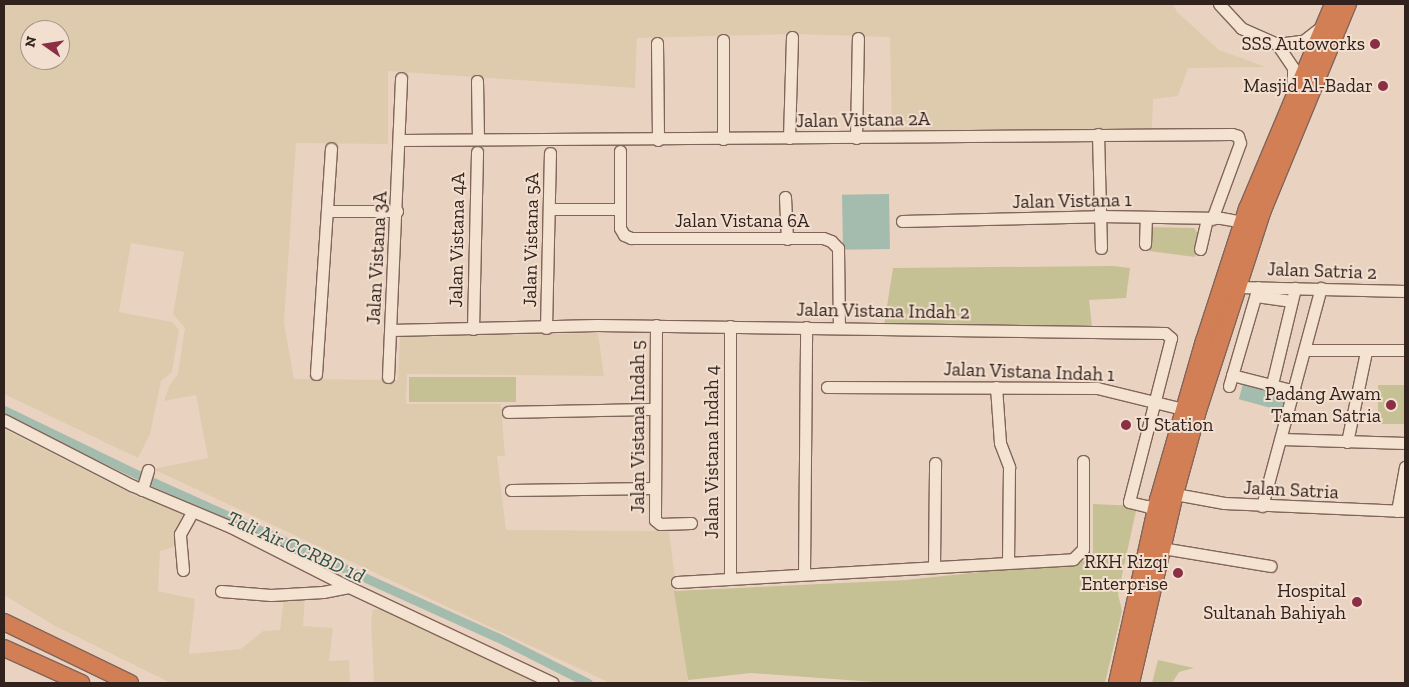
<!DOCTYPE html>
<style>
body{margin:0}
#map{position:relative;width:1409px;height:687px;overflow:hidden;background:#e9d3c0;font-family:"Zilla Slab",serif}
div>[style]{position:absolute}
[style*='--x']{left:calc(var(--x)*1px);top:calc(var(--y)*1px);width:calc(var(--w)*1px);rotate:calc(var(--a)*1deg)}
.farmland>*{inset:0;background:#decbae}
.green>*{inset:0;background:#c6c095;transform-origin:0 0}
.water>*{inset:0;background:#a3bcae;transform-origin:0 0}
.canal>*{height:9px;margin:-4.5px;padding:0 4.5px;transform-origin:4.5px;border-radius:4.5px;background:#a3bcae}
.roads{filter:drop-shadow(1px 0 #81655a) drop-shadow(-1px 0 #81655a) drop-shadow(0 1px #81655a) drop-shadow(0 -1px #81655a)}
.minor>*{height:11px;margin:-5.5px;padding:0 5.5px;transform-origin:5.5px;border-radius:5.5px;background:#f5e3d2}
.highway>*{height:16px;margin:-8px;padding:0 8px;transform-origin:8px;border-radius:8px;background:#d37f56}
.dots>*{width:14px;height:14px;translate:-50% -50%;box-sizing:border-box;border:2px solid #f2dfcf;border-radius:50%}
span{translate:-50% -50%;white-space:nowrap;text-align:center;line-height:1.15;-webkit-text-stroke:4px #f2dfcf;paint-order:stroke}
.poi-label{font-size:19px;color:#32221d}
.right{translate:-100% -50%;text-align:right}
.left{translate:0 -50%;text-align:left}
.street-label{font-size:19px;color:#32221d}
.water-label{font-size:20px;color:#2d5046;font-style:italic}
.frame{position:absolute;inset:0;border:5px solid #32221d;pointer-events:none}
.north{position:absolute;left:20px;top:20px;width:50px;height:50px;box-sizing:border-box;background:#f2dfcf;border:1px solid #a59388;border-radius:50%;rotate:283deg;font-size:14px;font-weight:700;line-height:20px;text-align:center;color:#32221d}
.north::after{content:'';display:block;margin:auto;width:18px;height:22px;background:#8b2f45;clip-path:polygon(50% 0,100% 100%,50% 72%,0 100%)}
</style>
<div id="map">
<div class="farmland">
<div style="clip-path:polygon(evenodd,4px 4px,1173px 4px,1177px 12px,1219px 50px,1266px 67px,1188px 68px,1178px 96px,1153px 99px,1152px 129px,892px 134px,890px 37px,792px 34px,637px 38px,635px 88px,388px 71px,388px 144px,296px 143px,284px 323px,294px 379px,398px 380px,400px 337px,598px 333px,604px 376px,407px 374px,406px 404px,501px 404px,505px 456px,497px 456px,506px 530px,669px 531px,688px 683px,610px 683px,153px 469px,208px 458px,196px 395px,164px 401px,169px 386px,178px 374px,185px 328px,173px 314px,184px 252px,131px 243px,119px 312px,172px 322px,179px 330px,172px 372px,161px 381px,150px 434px,138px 458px,4px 394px,4px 4px,30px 30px,60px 30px,60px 60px,30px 60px,30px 30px)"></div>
<div style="clip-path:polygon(4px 429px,142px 499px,147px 495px,192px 516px,175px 534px,173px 547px,160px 551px,158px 591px,195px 599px,189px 654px,241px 649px,263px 631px,280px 630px,284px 598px,305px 596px,303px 626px,333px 628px,329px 661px,349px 660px,350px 683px,171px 683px,55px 626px,4px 595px)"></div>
<div style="clip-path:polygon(383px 608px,541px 683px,374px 683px,371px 620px,373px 610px)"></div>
</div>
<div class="green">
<div style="clip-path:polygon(1149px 227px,1194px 228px,1200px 236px,1195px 257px,1149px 251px)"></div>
<div style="clip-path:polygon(1113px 266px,1130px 268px,1126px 298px,1089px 300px,1092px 327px,884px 325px,893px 268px)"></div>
<div style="left:409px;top:377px;width:107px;height:25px"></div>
<div style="left:1378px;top:385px;width:26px;height:39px"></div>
<div style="clip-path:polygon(1093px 504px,1137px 506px,1118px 594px,1122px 611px,1105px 683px,888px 683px,751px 673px,688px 680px,674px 591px,906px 580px,1093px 560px)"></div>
<div style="clip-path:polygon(1158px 660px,1194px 668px,1179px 672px,1172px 683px,1152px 683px)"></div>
</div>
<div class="water">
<div style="left:889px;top:194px;width:55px;height:47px;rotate:89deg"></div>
<div style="left:1244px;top:380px;width:48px;height:20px;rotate:15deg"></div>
</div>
<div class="canal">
<div style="--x:4;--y:410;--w:163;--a:25.8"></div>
<div style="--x:151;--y:481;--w:380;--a:24.3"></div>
<div style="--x:497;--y:637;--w:102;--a:26.8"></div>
</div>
<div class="roads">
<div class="minor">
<div style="--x:1219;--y:4;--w:33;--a:47"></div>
<div style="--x:1241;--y:28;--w:39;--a:24"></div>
<div style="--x:1277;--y:44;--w:26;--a:-7"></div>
<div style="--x:1303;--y:41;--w:24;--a:-38"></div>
<div style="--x:657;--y:43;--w:97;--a:89.4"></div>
<div style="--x:1277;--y:44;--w:29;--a:56"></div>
<div style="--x:1293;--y:68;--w:22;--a:90"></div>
<div style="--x:477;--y:81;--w:58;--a:89"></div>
<div style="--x:1098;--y:134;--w:114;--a:88.5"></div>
<div style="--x:789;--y:138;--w:101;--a:-88.3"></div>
<div style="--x:856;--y:138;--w:100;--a:-88.9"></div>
<div style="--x:723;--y:139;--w:99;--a:-90"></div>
<div style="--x:400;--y:140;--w:832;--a:-0.41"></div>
<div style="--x:1232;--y:134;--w:6;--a:18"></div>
<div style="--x:1238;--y:136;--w:7;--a:74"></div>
<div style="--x:1240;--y:143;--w:81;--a:110.2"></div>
<div style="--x:620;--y:151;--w:77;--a:90"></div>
<div style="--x:620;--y:228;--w:8;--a:60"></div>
<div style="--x:624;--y:235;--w:8;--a:23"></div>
<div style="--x:631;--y:238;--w:192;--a:0"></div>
<div style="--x:823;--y:238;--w:9;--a:21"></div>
<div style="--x:831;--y:241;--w:10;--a:45"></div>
<div style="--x:838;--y:248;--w:80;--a:89.3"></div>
<div style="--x:785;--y:197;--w:42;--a:87.3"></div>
<div style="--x:549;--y:209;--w:71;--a:0"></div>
<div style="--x:327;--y:211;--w:70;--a:0"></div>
<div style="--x:902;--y:221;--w:198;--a:-1.4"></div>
<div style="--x:1100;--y:216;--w:121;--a:0.9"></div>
<div style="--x:1221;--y:218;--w:22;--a:10"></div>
<div style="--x:1145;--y:244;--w:26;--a:-88"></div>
<div style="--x:1200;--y:249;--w:31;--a:-77"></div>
<div style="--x:1238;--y:287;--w:167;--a:1.4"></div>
<div style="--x:1256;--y:296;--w:36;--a:8"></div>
<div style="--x:656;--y:325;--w:195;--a:90.3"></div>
<div style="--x:655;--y:520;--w:6;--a:39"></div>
<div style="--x:660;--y:524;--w:31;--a:-2"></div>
<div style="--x:730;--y:326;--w:252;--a:90"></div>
<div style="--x:546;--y:328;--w:175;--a:-88.7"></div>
<div style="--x:473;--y:329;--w:177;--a:-88.7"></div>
<div style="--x:391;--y:330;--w:206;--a:-1.4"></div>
<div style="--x:597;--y:325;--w:568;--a:0.81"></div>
<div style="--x:1165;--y:333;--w:8;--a:40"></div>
<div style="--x:1171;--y:338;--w:169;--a:104.4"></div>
<div style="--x:1129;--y:502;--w:18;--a:13"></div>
<div style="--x:1147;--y:506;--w:11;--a:38"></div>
<div style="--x:1306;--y:350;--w:99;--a:0"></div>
<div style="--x:316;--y:374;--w:226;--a:-86.2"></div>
<div style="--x:1232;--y:375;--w:65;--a:14.3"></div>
<div style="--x:388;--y:377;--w:299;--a:-87.5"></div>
<div style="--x:1272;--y:384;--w:99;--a:-76.5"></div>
<div style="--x:1229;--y:386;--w:103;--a:-73.7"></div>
<div style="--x:827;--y:387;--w:270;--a:0.2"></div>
<div style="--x:1097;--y:388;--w:89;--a:13.7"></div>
<div style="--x:996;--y:387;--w:56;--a:85.9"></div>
<div style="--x:1000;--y:443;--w:26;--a:69"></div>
<div style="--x:1009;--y:467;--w:95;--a:90.6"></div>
<div style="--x:508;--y:412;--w:147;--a:-1.2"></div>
<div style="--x:4;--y:420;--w:143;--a:27.1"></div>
<div style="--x:131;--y:485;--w:108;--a:22.8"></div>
<div style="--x:231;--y:527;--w:132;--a:27"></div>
<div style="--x:349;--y:587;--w:225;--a:25.2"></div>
<div style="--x:1282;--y:439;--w:123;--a:1.9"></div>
<div style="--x:1347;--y:442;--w:92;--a:-78.1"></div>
<div style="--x:142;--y:490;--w:21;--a:-73"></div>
<div style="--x:511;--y:490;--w:143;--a:-0.8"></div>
<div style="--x:1175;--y:494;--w:50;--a:10.4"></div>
<div style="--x:1224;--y:503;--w:181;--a:2.5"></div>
<div style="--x:1262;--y:506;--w:226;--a:-74.9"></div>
<div style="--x:1397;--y:511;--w:45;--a:-79.7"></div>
<div style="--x:1162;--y:548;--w:110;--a:9.4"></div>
<div style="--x:934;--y:566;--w:103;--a:-89.4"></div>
<div style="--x:183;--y:570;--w:36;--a:-95"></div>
<div style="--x:180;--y:534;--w:26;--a:-61"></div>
<div style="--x:804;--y:574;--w:247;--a:-89.5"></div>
<div style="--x:677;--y:582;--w:397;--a:-3.3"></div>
<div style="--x:1073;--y:559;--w:14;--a:-45"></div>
<div style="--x:1083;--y:549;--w:88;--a:-90"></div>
<div style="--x:221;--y:591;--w:50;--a:4.6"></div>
<div style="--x:271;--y:595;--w:52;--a:-3.3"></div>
<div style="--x:323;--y:592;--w:26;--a:-11"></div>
</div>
<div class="highway">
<div style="--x:4;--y:622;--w:140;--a:25.8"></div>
<div style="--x:4;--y:648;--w:85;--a:24.4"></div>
<div style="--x:1117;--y:683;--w:188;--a:-77.4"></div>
<div style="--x:1158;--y:500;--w:166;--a:-73.9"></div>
<div style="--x:1204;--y:341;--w:139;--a:-72"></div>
<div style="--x:1247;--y:209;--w:222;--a:-67.2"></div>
<div style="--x:1131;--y:683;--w:194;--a:-76.9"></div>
<div style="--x:1175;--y:494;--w:83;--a:-74.6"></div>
<div style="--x:1197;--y:414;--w:214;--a:-72.1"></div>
<div style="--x:1263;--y:210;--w:223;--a:-67.6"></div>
</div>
</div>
<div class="dots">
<div style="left:1375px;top:44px;background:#8b2f45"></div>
<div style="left:1383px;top:86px;background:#8b2f45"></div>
<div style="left:1391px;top:405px;background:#8b2f45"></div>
<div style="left:1126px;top:425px;background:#8b2f45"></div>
<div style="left:1178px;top:573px;background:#8b2f45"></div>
<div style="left:1357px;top:602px;background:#8b2f45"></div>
</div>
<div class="poi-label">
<span class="right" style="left:1365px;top:44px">SSS Autoworks</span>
<span class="right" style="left:1373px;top:86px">Masjid Al-Badar</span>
<span class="right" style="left:1381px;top:405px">Padang Awam<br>Taman Satria</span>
<span class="left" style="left:1136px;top:425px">U Station</span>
<span class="right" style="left:1168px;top:573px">RKH Rizqi<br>Enterprise</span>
<span class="right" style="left:1346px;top:602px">Hospital<br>Sultanah Bahiyah</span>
</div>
<div class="street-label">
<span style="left:863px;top:120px;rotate:-1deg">Jalan Vistana 2A</span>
<span style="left:1072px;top:201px;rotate:-1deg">Jalan Vistana 1</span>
<span style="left:742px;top:221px">Jalan Vistana 6A</span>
<span style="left:457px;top:240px;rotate:-89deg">Jalan Vistana 4A</span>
<span style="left:531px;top:240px;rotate:-89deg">Jalan Vistana 5A</span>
<span style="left:377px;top:258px;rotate:-87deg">Jalan Vistana 3A</span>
<span style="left:1322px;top:271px;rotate:2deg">Jalan Satria 2</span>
<span style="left:883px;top:311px;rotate:1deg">Jalan Vistana Indah 2</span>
<span style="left:1029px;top:372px;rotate:2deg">Jalan Vistana Indah 1</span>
<span style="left:638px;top:427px;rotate:-90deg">Jalan Vistana Indah 5</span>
<span style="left:712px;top:452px;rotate:-90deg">Jalan Vistana Indah 4</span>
<span style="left:1291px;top:490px;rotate:3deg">Jalan Satria</span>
</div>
<div class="water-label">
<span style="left:296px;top:547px;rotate:24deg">Tali Air CCRBD 1d</span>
</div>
<div class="frame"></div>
<div class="north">N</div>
</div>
